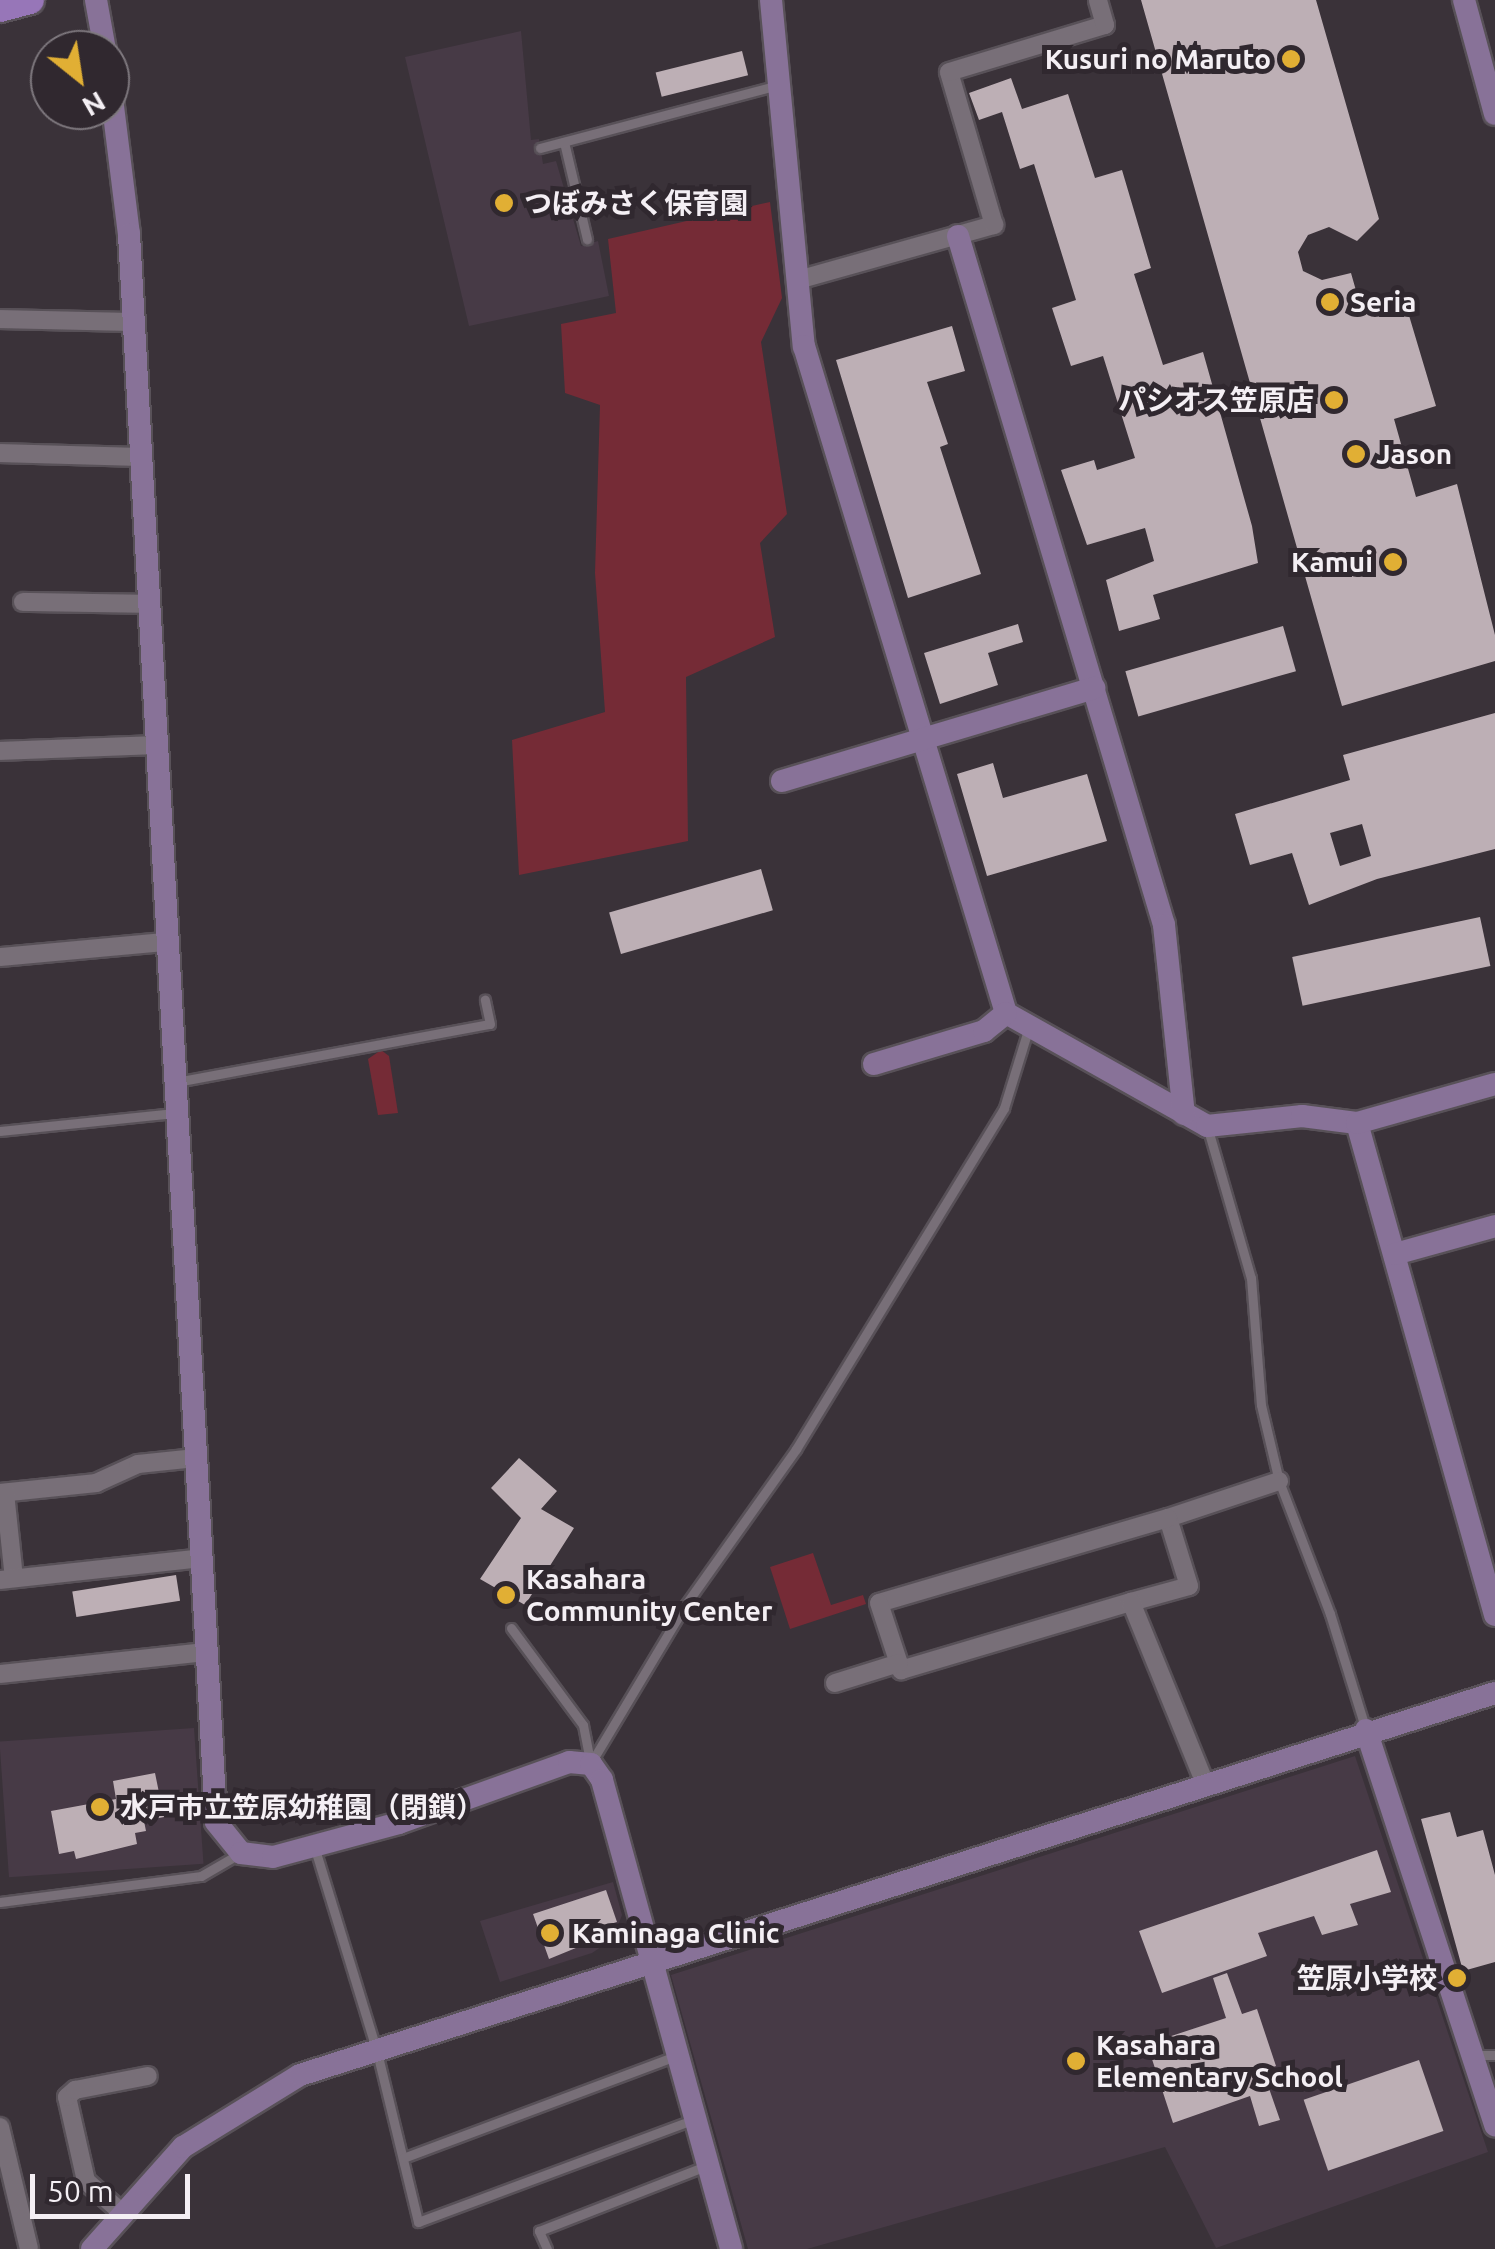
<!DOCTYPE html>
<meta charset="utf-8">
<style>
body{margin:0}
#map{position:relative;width:1495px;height:2249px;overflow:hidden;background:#3a3239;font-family:Ubuntu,"Noto Sans JP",sans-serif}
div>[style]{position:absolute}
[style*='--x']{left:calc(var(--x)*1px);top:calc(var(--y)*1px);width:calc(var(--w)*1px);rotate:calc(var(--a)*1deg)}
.built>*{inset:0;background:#473a46;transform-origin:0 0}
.green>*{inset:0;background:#752b36}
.building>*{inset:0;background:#bdafb5;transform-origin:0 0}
.roads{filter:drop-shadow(2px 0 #585158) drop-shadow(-2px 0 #585158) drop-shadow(0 2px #585158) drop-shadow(0 -2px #585158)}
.lane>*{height:9px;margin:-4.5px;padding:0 4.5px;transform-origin:4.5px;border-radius:4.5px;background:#786f78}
.street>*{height:18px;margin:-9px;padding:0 9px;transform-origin:9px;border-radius:9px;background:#786f78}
.secondary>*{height:22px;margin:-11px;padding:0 11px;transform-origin:11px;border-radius:11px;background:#887298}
.primary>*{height:28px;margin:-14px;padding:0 14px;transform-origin:14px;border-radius:14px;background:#9776b8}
.dots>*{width:28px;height:28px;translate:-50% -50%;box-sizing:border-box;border:5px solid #30282f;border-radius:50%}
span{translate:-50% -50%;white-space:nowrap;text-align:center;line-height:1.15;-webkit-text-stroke:10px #30282f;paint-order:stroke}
.poi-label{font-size:28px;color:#f4eff4;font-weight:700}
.right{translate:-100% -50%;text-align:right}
.left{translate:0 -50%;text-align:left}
.north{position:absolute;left:30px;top:30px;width:100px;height:100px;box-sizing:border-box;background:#30282f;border:2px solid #7e787e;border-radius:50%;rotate:150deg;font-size:28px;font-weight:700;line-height:40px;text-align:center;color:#f4eff4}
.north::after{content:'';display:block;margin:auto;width:35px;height:45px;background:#e1af34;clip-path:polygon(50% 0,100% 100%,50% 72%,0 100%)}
.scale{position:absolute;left:30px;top:2174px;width:160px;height:45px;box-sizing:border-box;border:5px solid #f4eff4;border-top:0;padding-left:12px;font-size:30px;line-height:35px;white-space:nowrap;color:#f4eff4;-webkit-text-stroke:8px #30282f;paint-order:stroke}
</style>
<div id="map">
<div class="built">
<div style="clip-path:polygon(521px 31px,531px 140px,539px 139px,543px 164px,556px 161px,581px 246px,598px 241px,609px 296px,469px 326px,405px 57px)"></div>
<div style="left:194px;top:1728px;width:136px;height:195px;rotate:86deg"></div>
<div style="clip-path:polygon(1355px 1756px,1488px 2152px,1216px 2248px,1165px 2147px,807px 2249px,748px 2249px,671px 1975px)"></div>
<div style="clip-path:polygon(613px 1882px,622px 1915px,613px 1939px,592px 1953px,500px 1982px,480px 1921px)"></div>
</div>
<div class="green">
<div style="clip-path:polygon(770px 202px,782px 298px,761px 342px,787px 514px,760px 543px,775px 637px,686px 677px,688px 841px,519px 875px,512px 740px,605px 712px,595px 573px,600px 405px,565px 393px,561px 324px,616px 313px,608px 239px)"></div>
<div style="clip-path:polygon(381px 1050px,389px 1056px,398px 1113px,378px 1115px,368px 1059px)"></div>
<div style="clip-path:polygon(813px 1553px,831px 1605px,863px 1595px,866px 1604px,790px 1629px,770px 1567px)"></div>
</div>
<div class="building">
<div style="clip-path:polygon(1141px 0,1316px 0,1379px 219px,1357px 241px,1329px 227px,1308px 235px,1298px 252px,1303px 271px,1322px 280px,1351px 273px,1363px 315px,1405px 302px,1436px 406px,1394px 419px,1416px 497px,1457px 484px,1495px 635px,1495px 661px,1342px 706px)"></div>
<div style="left:742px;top:51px;width:25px;height:89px;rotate:76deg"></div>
<div style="clip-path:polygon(1011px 78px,1022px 109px,1068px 94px,1095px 178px,1122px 170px,1151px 268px,1134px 274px,1163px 365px,1203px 352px,1252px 526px,1258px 563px,1153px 595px,1160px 619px,1119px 631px,1106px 580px,1154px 561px,1145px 528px,1087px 545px,1061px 470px,1094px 460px,1097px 470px,1135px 458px,1103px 356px,1071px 366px,1052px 308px,1076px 300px,1034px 164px,1020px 169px,1002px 112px,979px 120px,969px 93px)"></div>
<div style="clip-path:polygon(952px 326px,965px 371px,927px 382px,948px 444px,940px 447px,981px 574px,908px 598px,836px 360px)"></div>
<div style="clip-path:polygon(1018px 624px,1023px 642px,988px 653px,998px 685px,940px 704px,924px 653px)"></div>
<div style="left:1283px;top:626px;width:47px;height:164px;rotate:74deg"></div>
<div style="clip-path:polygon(evenodd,1495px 713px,1495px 849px,1377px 879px,1309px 905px,1292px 853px,1250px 865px,1235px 814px,1350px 780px,1343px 755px,1495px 713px,1362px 824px,1371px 856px,1340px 866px,1330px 833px,1362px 824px)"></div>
<div style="clip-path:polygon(993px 763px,1003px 798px,1087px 774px,1107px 841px,987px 876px,957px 774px)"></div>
<div style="left:761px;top:869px;width:43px;height:158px;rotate:74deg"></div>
<div style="left:1480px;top:917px;width:50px;height:192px;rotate:78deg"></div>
<div style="clip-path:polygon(519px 1458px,557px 1491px,541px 1509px,574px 1528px,525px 1605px,480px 1579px,521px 1518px,491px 1488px)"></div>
<div style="left:176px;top:1575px;width:26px;height:105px;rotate:81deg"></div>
<div style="clip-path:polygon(155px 1773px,164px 1817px,144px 1821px,146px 1831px,135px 1833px,137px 1844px,76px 1859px,74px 1851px,59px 1854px,51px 1811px,116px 1799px,113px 1781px)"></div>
<div style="clip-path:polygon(1450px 1812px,1457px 1837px,1483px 1830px,1495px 1875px,1495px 1962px,1463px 1971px,1421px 1819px)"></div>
<div style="clip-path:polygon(1377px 1850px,1391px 1892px,1350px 1904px,1358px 1925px,1322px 1935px,1314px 1916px,1258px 1933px,1267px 1956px,1162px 1993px,1139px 1931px)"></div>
<div style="clip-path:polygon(606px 1890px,617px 1922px,607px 1925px,610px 1934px,549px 1959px,533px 1914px)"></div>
<div style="clip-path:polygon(1227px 1973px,1242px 2014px,1257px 2009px,1276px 2066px,1263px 2071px,1280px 2120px,1259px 2126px,1250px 2096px,1173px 2123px,1147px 2044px,1226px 2018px,1213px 1978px)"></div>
<div style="left:1419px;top:2060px;width:75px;height:122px;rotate:71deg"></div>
</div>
<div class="roads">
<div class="lane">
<div style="--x:564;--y:142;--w:100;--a:76.7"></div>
<div style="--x:540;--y:148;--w:246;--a:-14.8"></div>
<div style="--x:176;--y:1082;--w:319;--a:-10.5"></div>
<div style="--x:490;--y:1024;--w:25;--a:-102"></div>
<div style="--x:1207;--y:1126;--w:158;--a:73.9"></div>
<div style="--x:1251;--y:1278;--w:127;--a:85.5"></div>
<div style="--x:1261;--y:1405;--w:78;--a:76.7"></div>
<div style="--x:1279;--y:1481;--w:142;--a:69"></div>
<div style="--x:1330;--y:1614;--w:118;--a:72.8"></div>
<div style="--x:0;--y:1131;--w:176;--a:-5.9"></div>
<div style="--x:511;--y:1628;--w:121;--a:53.4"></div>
<div style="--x:583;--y:1725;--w:37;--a:79"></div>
<div style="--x:592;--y:1761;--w:183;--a:-59.1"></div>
<div style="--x:686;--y:1604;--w:190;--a:-54.6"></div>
<div style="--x:796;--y:1449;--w:399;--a:-58.6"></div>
<div style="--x:1004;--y:1108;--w:82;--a:-72.9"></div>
<div style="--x:315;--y:1849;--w:208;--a:73"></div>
<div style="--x:376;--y:2048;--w:179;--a:76.4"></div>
<div style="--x:418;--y:2222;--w:293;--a:-20.4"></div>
<div style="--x:0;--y:1902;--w:203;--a:-7.4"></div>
<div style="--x:201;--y:1876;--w:44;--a:-30.1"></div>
<div style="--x:1474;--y:2055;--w:21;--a:0"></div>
<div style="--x:403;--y:2158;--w:291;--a:-20.5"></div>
<div style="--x:547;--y:2249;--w:20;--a:-114"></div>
<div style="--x:539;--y:2231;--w:179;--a:-21.3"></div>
</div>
<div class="street">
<div style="--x:798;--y:280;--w:204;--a:-15.7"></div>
<div style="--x:994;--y:225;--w:159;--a:-106.4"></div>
<div style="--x:949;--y:72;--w:163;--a:-16.8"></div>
<div style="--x:1105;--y:25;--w:26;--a:-106"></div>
<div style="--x:0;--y:319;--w:133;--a:1.3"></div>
<div style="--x:0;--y:453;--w:140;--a:1.6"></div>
<div style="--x:23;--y:602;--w:125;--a:0.9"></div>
<div style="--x:0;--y:751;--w:155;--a:-2.2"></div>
<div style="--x:0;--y:957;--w:167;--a:-5.2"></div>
<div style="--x:0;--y:1493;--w:97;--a:-5.9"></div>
<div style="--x:96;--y:1483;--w:46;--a:-24.3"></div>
<div style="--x:138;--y:1464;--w:58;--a:-5.9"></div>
<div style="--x:5;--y:1493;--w:85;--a:84"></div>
<div style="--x:1168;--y:1518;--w:117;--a:-18.4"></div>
<div style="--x:0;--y:1580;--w:203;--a:-6.2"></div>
<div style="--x:1131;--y:1602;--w:60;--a:-15.4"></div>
<div style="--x:1189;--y:1586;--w:71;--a:-107.2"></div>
<div style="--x:1168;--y:1518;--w:301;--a:163.6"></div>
<div style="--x:879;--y:1603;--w:71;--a:71.8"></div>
<div style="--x:901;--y:1670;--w:240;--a:-16.5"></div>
<div style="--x:1131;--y:1602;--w:193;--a:67.8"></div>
<div style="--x:0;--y:1674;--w:207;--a:-6.1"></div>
<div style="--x:835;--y:1683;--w:67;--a:-17.4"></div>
<div style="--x:0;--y:2127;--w:125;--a:76.6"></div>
<div style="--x:120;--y:2211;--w:45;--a:-138.6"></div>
<div style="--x:86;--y:2181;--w:86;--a:-102.7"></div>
<div style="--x:67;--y:2097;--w:11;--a:-41"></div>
<div style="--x:75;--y:2090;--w:74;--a:-10.9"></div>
</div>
<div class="secondary">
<div style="--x:96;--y:0;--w:51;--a:79.8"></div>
<div style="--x:771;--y:0;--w:348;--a:84.6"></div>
<div style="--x:804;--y:346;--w:697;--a:73.15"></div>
<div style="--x:1006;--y:1013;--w:231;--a:29.3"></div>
<div style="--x:1207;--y:1126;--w:96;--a:-6"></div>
<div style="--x:1302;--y:1116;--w:55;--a:7.3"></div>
<div style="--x:1357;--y:1123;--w:511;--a:74.33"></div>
<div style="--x:1464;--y:0;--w:118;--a:74.8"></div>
<div style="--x:110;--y:82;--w:153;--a:82.9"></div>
<div style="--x:129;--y:234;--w:1590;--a:86.86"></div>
<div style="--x:216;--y:1822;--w:40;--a:51"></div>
<div style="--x:241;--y:1853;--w:32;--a:7"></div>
<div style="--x:273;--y:1857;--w:131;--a:-15.1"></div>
<div style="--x:399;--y:1823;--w:181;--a:-19.7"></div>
<div style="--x:569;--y:1762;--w:22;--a:5"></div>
<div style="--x:591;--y:1764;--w:19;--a:55"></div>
<div style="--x:602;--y:1780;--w:486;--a:74.6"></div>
<div style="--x:958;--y:236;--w:719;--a:73.35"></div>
<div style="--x:1164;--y:925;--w:190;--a:84"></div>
<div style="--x:782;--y:781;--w:326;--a:-16.6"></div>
<div style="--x:874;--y:1064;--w:115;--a:-16.7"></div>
<div style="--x:984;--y:1031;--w:28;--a:-39"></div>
<div style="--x:1357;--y:1123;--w:143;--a:-15.8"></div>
<div style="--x:1395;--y:1254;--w:104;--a:-15.6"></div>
<div style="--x:1366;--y:1730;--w:416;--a:71.9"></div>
<div style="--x:92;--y:2249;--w:137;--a:-48.3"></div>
<div style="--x:183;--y:2147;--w:137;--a:-31.6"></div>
<div style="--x:300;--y:2075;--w:1255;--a:-17.73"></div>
</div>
<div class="primary">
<div style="--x:0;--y:8;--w:31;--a:-15"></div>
</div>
</div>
<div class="dots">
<div style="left:1291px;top:59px;background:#e1af34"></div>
<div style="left:504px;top:203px;background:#e1af34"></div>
<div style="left:1330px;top:302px;background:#e1af34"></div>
<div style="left:1334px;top:400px;background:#e1af34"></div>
<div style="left:1356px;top:454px;background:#e1af34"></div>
<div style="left:1393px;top:562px;background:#e1af34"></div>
<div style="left:506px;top:1595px;background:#e1af34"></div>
<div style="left:100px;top:1807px;background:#e1af34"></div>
<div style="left:550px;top:1933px;background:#e1af34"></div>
<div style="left:1457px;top:1978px;background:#e1af34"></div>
<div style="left:1076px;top:2061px;background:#e1af34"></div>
</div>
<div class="poi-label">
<span class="right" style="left:1271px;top:59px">Kusuri no Maruto</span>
<span class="left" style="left:524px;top:203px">つぼみさく保育園</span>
<span class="left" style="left:1350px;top:302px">Seria</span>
<span class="right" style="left:1314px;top:400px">パシオス笠原店</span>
<span class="left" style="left:1376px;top:454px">Jason</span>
<span class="right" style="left:1373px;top:562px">Kamui</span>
<span class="left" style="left:526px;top:1595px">Kasahara<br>Community Center</span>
<span class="left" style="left:120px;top:1807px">水戸市立笠原幼稚園（閉鎖）</span>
<span class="left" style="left:572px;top:1933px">Kaminaga Clinic</span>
<span class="right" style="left:1437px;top:1978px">笠原小学校</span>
<span class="left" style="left:1096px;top:2061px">Kasahara<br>Elementary School</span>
</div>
<div class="north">N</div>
<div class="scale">50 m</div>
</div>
